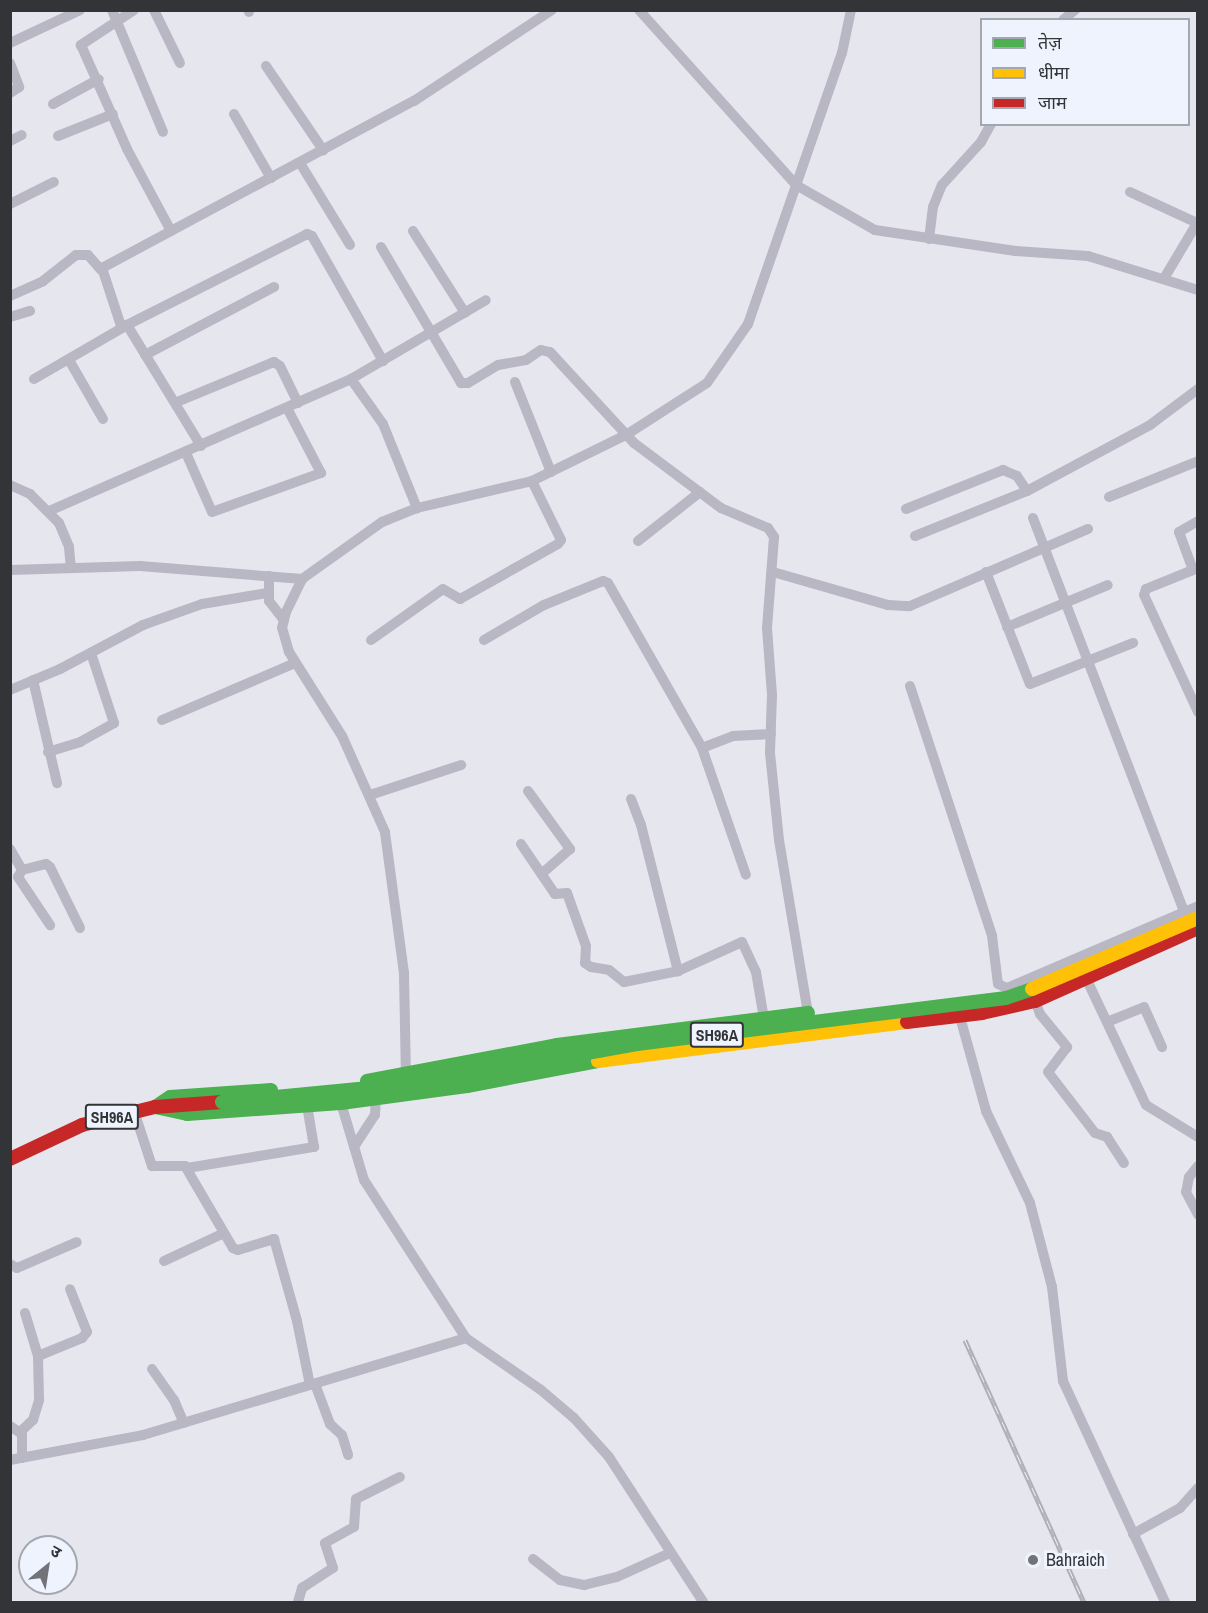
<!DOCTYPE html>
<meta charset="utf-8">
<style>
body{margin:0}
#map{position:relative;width:1208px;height:1613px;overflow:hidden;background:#e6e7ee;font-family:"Archivo Narrow","Noto Sans Devanagari",sans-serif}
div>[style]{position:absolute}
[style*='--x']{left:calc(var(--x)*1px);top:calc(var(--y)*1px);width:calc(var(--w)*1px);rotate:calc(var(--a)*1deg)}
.street>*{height:10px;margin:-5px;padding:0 5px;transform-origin:5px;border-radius:5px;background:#b9b7c3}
.fast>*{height:14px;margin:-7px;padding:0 7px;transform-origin:7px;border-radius:7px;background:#4caf50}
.slow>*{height:14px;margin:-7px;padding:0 7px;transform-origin:7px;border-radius:7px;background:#ffc107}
.jam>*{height:14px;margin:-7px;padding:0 7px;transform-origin:7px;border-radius:7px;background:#c62828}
.rail>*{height:5px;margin-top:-2.5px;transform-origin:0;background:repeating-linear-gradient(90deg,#eff3fe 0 9px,#b0afb8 0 18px);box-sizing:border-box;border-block:2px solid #b0afb8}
.fast-bridge>*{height:14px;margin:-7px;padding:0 7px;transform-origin:7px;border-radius:7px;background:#4caf50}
.slow-bridge>*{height:14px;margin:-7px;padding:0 7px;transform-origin:7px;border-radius:7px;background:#ffc107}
.dots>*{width:16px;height:16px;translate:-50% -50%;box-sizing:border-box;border:3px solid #eff3fe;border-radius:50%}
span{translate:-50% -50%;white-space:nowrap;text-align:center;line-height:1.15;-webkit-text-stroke:6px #eff3fe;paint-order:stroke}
.shield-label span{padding:2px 4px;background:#eff3fe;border:2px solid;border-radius:4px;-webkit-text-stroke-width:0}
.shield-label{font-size:16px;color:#323438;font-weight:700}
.poi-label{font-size:18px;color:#323438}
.left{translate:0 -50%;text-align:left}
.frame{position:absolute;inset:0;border:12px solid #323438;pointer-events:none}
.legend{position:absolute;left:980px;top:18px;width:210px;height:108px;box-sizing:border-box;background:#eff3fe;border:2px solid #a3a7af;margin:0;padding:8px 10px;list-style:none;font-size:18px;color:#323438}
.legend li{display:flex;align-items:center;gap:12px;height:30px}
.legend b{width:30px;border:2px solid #a3a7af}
.north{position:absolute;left:18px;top:1535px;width:60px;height:60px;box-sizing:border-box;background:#eff3fe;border:2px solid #a3a7af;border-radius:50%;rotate:30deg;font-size:16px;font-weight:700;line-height:24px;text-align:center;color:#323438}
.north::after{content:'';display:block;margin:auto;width:21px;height:27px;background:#717378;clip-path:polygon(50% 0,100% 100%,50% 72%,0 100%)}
</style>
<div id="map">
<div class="street">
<div style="--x:112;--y:10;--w:132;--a:67.3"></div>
<div style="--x:134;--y:10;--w:64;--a:146.6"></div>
<div style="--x:81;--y:45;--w:114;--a:66.1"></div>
<div style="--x:127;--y:149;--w:93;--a:61.8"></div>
<div style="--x:154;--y:10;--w:59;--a:63.9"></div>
<div style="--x:249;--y:10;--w:2;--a:90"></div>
<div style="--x:639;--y:10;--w:235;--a:48.1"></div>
<div style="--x:796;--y:185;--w:91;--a:29.7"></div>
<div style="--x:875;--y:230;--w:142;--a:8.5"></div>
<div style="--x:1015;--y:251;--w:73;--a:3.9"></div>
<div style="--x:1088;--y:256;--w:115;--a:17.2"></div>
<div style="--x:1063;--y:20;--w:16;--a:-40"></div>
<div style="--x:10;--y:43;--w:77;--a:-25.2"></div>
<div style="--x:10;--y:63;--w:26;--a:69"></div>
<div style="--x:19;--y:87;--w:11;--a:146"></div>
<div style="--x:266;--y:66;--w:102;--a:55.8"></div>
<div style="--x:53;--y:104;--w:52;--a:-28.5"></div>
<div style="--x:234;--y:114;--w:74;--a:60"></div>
<div style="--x:58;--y:136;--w:59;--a:-21.8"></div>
<div style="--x:10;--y:141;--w:13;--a:-27"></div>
<div style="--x:300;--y:163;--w:96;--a:58.6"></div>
<div style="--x:1130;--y:192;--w:74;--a:24.8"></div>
<div style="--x:1197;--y:223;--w:63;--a:120.7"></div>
<div style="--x:10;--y:204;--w:49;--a:-26.6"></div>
<div style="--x:413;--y:231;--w:97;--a:57.6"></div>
<div style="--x:929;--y:239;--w:32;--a:-83"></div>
<div style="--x:933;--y:207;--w:24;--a:-68"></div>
<div style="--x:942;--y:185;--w:58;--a:-47.8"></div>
<div style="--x:981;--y:142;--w:21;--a:-61"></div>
<div style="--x:381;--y:247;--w:158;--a:59.5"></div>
<div style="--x:461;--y:383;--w:7;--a:0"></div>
<div style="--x:468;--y:383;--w:35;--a:-31"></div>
<div style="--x:498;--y:365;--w:28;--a:-10"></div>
<div style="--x:526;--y:360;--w:18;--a:-34"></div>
<div style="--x:541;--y:350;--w:9;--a:13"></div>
<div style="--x:550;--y:352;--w:124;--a:47.3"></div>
<div style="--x:634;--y:443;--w:109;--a:36.8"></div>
<div style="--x:721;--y:508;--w:51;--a:23.1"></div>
<div style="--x:768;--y:528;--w:11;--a:56"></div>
<div style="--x:774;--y:537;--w:91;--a:94.4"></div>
<div style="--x:767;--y:628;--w:67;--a:85.7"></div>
<div style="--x:772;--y:695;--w:58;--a:92"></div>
<div style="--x:770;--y:753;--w:87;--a:84.1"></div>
<div style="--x:779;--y:840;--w:182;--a:80.5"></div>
<div style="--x:10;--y:296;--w:36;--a:-24"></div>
<div style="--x:43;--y:281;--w:42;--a:-38.2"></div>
<div style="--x:76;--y:255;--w:12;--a:0"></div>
<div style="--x:88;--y:255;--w:20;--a:49"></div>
<div style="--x:10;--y:317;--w:21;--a:-17"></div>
<div style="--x:121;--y:326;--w:61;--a:-108.1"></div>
<div style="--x:102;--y:268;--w:354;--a:-28.2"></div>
<div style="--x:414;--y:101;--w:165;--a:-33.4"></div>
<div style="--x:145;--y:355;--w:146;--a:-27.8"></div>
<div style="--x:69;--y:360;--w:68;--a:60"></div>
<div style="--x:34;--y:379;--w:108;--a:-30.1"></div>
<div style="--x:351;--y:379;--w:156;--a:-30.3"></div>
<div style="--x:515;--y:382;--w:97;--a:68.2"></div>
<div style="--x:177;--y:402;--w:105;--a:-22.4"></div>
<div style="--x:274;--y:362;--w:7;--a:34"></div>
<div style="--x:280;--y:366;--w:41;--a:64.1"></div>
<div style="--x:201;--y:446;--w:142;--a:-121.4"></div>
<div style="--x:127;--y:325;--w:202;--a:-26.8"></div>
<div style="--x:307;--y:234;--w:5;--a:22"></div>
<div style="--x:312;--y:236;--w:144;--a:60.4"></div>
<div style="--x:186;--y:453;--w:64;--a:66.2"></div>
<div style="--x:212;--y:512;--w:116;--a:-19.7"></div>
<div style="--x:321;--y:473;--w:73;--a:-117.6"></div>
<div style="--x:10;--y:485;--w:22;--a:24"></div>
<div style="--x:30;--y:494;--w:41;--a:45"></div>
<div style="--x:59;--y:523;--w:26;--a:67"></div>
<div style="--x:69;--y:547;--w:21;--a:85"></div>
<div style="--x:1109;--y:497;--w:96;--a:-22"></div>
<div style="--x:906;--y:509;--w:105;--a:-21.9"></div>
<div style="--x:1003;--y:470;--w:15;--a:23"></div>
<div style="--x:1017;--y:476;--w:18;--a:56"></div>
<div style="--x:49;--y:511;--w:330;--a:-23.6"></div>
<div style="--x:351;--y:379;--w:55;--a:54.6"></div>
<div style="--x:383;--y:424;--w:91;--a:68"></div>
<div style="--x:1033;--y:518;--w:422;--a:69"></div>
<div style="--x:1198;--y:521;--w:22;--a:150"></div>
<div style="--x:1179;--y:532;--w:40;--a:69.8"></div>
<div style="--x:1193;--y:570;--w:51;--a:158"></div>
<div style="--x:1146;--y:589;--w:6;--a:108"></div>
<div style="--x:1144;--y:595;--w:129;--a:65.2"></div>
<div style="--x:915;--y:536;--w:121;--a:-21.9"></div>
<div style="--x:1027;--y:491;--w:140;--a:-28.2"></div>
<div style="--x:1150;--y:425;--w:60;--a:-36.9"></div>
<div style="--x:638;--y:541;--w:79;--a:-38.3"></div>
<div style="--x:10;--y:570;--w:130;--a:-1.8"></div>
<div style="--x:140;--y:566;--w:163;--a:4.6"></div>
<div style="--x:773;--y:572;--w:120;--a:16"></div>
<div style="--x:888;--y:605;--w:22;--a:3"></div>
<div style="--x:910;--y:606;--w:194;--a:-23.4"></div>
<div style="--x:986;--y:572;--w:120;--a:68.6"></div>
<div style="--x:1030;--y:684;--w:111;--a:-21.7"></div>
<div style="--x:269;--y:576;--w:25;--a:90"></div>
<div style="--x:269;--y:601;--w:24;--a:52"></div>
<div style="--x:1007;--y:627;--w:109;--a:-22.6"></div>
<div style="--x:371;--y:640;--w:88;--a:-35.3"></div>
<div style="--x:443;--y:589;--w:20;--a:30"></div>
<div style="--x:460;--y:599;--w:112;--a:-29.3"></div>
<div style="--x:558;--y:544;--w:5;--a:-53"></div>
<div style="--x:561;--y:540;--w:66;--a:-116.2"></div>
<div style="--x:484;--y:640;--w:69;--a:-30.3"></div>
<div style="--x:544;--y:605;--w:64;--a:-22.1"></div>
<div style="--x:603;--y:581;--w:5;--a:22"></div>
<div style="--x:608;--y:583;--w:190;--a:60.3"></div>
<div style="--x:702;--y:748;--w:134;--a:70.9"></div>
<div style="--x:33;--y:680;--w:106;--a:76.9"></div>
<div style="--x:910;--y:686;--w:263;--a:71.8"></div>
<div style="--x:992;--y:936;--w:48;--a:82.9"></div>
<div style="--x:998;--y:984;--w:10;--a:24"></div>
<div style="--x:1007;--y:988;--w:208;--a:-23.2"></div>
<div style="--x:10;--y:690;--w:54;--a:-22.8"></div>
<div style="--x:60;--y:669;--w:94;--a:-27.9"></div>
<div style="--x:143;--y:625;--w:63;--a:-19.6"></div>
<div style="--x:202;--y:604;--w:66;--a:-9.6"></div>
<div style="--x:162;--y:720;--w:145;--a:-23.2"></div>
<div style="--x:702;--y:748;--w:33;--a:-21"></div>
<div style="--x:733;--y:736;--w:38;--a:-3"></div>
<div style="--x:48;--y:752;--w:34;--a:-17"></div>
<div style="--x:80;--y:742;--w:39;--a:-29"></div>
<div style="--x:114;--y:723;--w:74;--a:-108.2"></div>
<div style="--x:528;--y:791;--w:72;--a:54.1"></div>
<div style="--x:570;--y:849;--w:38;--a:139"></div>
<div style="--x:370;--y:795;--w:96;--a:-18.2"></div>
<div style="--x:631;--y:799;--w:28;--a:69"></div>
<div style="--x:641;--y:825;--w:151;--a:75.8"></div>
<div style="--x:521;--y:844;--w:60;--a:55.8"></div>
<div style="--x:555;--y:894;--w:12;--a:-5"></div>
<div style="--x:567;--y:893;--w:56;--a:70.3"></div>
<div style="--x:586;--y:946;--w:17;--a:93"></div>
<div style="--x:585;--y:963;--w:7;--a:34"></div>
<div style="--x:591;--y:967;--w:18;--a:9"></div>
<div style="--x:609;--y:970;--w:19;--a:39"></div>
<div style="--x:624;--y:982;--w:55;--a:-11.5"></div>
<div style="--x:678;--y:971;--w:70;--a:-24.4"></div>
<div style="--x:742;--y:942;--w:33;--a:65"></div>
<div style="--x:756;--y:972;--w:48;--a:80.3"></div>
<div style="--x:10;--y:849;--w:24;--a:60"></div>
<div style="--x:22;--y:870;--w:25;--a:-14"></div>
<div style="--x:46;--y:864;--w:5;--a:37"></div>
<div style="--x:50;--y:867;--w:68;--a:63.8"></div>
<div style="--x:22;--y:870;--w:8;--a:120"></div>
<div style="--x:18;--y:877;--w:58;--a:56.3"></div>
<div style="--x:1086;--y:978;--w:140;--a:64.7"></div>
<div style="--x:1146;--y:1105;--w:61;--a:31.6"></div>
<div style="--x:1035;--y:1001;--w:14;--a:69"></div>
<div style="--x:1040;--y:1014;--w:43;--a:50.7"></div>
<div style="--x:1067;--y:1047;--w:31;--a:127"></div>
<div style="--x:1048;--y:1072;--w:77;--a:52.4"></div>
<div style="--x:1095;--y:1133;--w:13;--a:18"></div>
<div style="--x:1107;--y:1137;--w:31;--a:57"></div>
<div style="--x:960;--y:1017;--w:98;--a:74.5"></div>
<div style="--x:986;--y:1111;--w:102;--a:64.4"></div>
<div style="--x:1030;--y:1203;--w:87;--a:75.3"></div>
<div style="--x:1052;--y:1287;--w:95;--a:83.3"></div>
<div style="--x:1063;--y:1381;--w:243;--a:65.2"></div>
<div style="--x:1107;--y:1022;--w:40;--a:-22"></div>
<div style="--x:1144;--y:1007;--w:44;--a:65.8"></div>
<div style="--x:406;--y:1079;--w:106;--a:-91.1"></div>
<div style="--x:404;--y:973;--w:142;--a:-97.7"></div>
<div style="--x:385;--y:832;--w:105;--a:-114.1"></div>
<div style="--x:342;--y:736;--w:99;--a:-122.2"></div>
<div style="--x:289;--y:652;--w:25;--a:-106"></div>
<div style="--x:282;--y:628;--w:16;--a:-76"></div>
<div style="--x:286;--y:612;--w:37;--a:-64"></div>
<div style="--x:302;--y:579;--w:98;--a:-35.5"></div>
<div style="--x:382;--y:522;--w:38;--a:-22"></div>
<div style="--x:417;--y:508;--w:118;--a:-13.2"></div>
<div style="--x:532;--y:481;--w:105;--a:-26.1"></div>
<div style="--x:626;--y:435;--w:96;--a:-32.7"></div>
<div style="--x:707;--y:383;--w:72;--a:-55.2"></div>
<div style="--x:748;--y:324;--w:287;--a:-70.9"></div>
<div style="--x:842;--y:53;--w:44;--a:-78.2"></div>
<div style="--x:341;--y:1103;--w:80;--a:73.4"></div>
<div style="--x:364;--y:1180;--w:188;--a:57.2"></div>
<div style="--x:466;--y:1338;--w:91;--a:34.7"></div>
<div style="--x:541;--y:1390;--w:43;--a:40.3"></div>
<div style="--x:574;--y:1418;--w:52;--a:48.1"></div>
<div style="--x:609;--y:1457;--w:173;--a:57"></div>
<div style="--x:134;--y:1111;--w:58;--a:71.9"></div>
<div style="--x:152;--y:1166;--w:33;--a:0"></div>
<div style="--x:185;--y:1166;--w:95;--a:59.7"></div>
<div style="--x:233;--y:1248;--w:5;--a:22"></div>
<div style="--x:238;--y:1250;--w:38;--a:-17"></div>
<div style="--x:274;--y:1239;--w:85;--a:74.3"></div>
<div style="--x:297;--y:1321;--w:65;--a:78.5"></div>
<div style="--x:354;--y:1147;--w:38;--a:-57"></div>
<div style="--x:375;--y:1115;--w:17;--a:-87"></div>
<div style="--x:1198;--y:1166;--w:14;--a:129"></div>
<div style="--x:1189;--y:1177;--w:15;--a:101"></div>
<div style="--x:1186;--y:1192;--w:26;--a:62"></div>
<div style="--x:187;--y:1168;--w:129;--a:-9.4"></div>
<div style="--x:314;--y:1147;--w:43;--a:-99.5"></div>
<div style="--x:164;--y:1261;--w:64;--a:-25"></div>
<div style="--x:10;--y:1264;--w:8;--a:30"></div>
<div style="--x:17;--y:1268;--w:65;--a:-23.4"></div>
<div style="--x:38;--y:1356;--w:48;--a:-22.2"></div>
<div style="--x:82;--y:1338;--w:8;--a:-50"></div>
<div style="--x:87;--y:1332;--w:46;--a:-111.6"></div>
<div style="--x:152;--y:1369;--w:38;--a:55"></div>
<div style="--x:174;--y:1400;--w:25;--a:67"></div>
<div style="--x:315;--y:1384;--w:43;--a:69.4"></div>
<div style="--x:330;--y:1424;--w:16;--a:43"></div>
<div style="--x:342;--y:1435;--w:21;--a:73"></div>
<div style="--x:10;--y:1426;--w:14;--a:34"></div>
<div style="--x:22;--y:1434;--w:24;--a:90"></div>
<div style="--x:20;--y:1432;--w:18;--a:-43"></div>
<div style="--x:33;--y:1420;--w:21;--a:-73"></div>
<div style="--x:39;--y:1400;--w:44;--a:-91.3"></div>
<div style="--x:38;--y:1356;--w:45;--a:-106.8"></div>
<div style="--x:10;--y:1460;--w:135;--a:-10.6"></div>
<div style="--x:143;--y:1435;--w:337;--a:-16.7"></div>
<div style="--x:1133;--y:1534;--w:54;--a:-29"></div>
<div style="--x:1180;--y:1508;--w:27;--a:-48"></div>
<div style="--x:533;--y:1559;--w:34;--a:38"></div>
<div style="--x:560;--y:1580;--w:25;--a:12"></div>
<div style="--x:584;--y:1585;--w:34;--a:-14"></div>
<div style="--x:617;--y:1577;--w:58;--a:-24.4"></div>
<div style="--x:298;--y:1602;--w:15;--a:-74"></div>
<div style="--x:302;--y:1588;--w:37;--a:-33"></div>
<div style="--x:333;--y:1568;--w:26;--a:-108"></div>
<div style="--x:325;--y:1543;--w:33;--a:-29"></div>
<div style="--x:354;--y:1527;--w:28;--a:-86"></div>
<div style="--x:356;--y:1499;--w:49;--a:-26.6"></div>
</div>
<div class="fast">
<div style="--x:367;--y:1081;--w:193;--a:-10.7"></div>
<div style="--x:557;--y:1045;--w:253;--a:-7.3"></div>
<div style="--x:271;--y:1090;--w:101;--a:176"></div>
<div style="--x:170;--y:1097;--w:18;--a:146"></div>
<div style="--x:155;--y:1107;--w:33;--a:12"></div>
<div style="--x:187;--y:1114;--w:154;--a:-4.1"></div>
<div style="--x:341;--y:1103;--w:127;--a:-7.7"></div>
<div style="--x:467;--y:1086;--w:133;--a:-10.8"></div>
</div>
<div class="slow">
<div style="--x:598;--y:1061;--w:311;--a:-7.2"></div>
</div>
<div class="jam">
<div style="--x:907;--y:1022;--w:76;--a:-6.8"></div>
<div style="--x:982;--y:1013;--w:54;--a:-12.8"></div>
<div style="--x:1035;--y:1001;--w:179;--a:-24.1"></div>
<div style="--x:10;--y:1159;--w:80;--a:-25.3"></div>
<div style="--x:82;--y:1125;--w:75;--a:-13.9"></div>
<div style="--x:155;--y:1107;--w:67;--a:-4.3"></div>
</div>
<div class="rail">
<div style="--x:965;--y:1340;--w:288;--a:65.6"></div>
</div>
<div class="fast-bridge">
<div style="--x:222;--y:1102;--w:207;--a:-5.5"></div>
<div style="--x:428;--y:1082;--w:212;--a:-10.3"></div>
<div style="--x:637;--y:1044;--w:372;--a:-7.1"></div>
<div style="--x:1006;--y:998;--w:28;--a:-19"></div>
</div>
<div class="slow-bridge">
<div style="--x:1032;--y:989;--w:181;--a:-23.2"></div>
</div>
<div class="dots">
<div style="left:1033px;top:1560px;background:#717378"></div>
</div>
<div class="shield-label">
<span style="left:717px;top:1035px">SH96A</span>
<span style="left:112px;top:1117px">SH96A</span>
</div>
<div class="poi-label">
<span class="left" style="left:1046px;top:1560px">Bahraich</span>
</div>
<div class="frame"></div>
<ul class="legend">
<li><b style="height:8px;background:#4caf50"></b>तेज़</li>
<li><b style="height:8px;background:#ffc107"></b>धीमा</li>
<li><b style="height:8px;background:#c62828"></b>जाम</li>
</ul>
<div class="north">उ</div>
</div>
